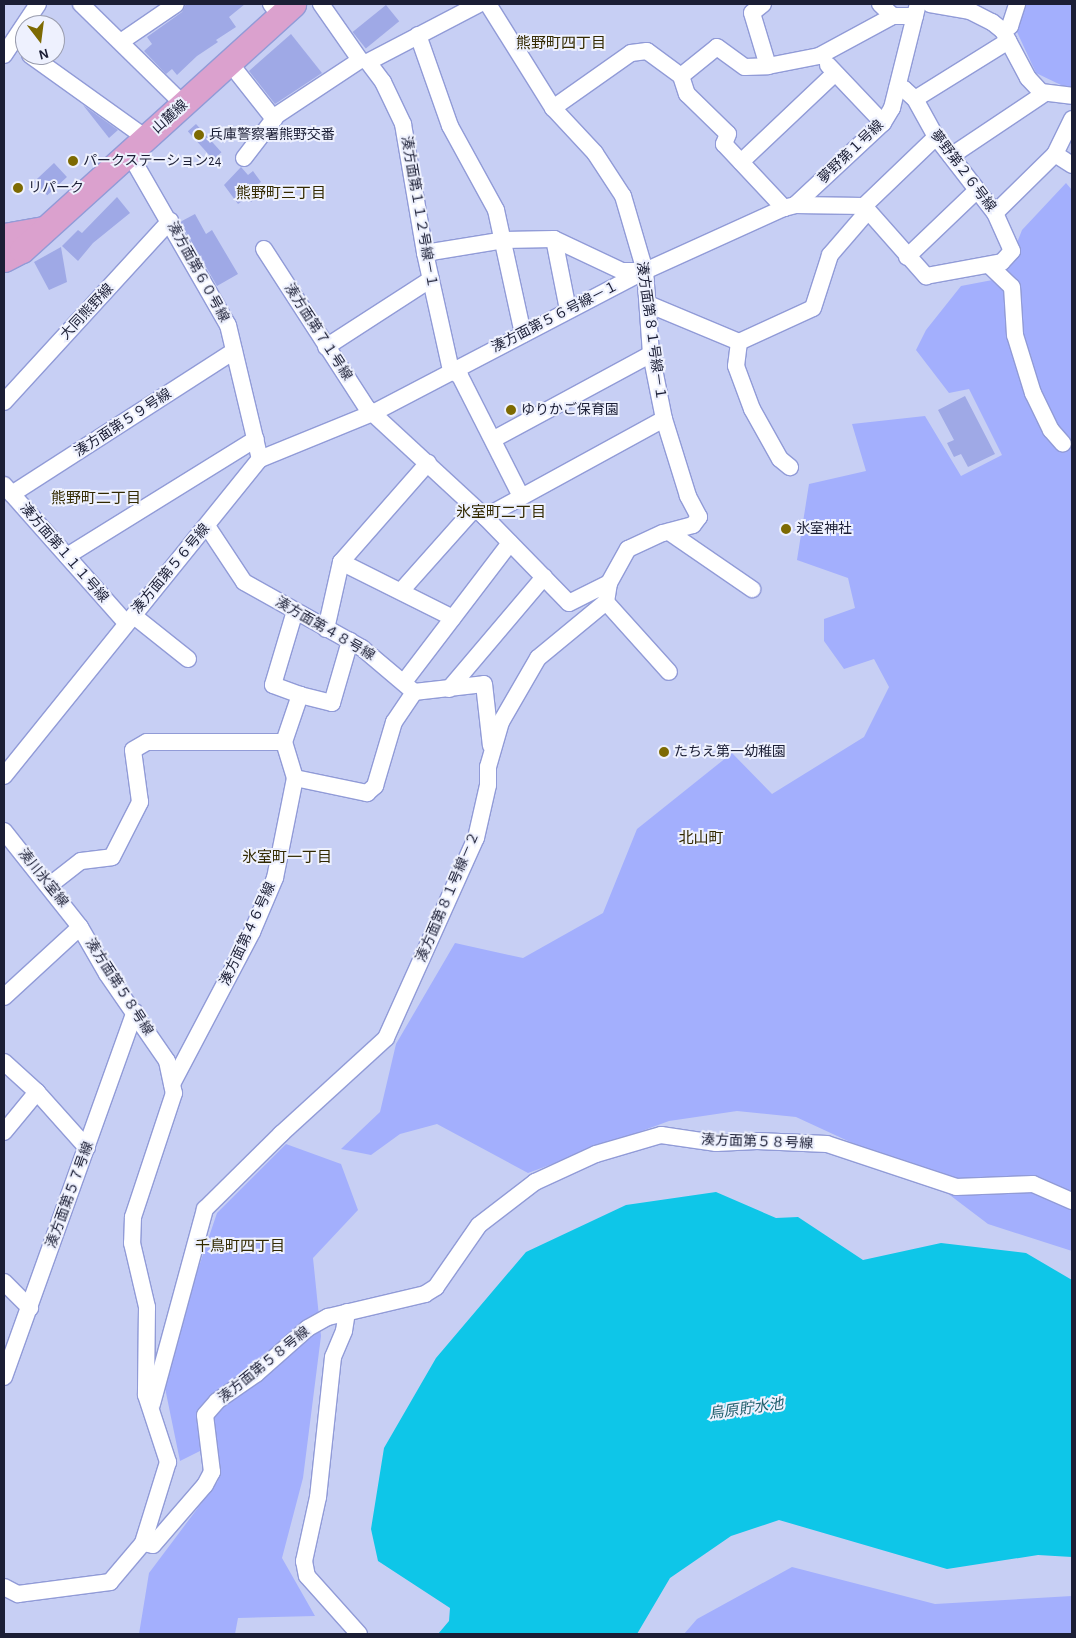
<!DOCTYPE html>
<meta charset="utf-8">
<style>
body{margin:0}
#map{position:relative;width:1076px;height:1638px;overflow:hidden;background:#c7cff4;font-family:"Alegreya Sans","Noto Sans JP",sans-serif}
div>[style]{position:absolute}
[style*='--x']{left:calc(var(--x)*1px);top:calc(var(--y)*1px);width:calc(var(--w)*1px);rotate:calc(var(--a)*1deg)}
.green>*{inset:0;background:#a3affd}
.water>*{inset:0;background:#0ec6e8}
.building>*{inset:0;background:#9fa9e6;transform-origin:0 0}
.roads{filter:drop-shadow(1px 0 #919bd7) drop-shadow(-1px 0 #919bd7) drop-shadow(0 1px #919bd7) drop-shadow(0 -1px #919bd7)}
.street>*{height:16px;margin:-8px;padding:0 8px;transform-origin:8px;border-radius:8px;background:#fff}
.primary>*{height:25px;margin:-12.5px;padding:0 12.5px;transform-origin:12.5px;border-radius:12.5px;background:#dba1ce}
.dots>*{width:14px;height:14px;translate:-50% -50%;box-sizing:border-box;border:2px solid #eef1fe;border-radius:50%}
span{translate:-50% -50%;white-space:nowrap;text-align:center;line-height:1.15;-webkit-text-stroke:4px #eef1fe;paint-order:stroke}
.street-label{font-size:14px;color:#1b1e35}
.poi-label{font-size:14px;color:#1b1e35}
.left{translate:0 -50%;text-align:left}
.neighbourhood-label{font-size:15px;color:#322900}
.water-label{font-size:15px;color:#225f6d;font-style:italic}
.frame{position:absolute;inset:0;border:5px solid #1b1e35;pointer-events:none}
.north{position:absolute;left:15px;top:15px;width:50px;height:50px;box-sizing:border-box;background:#eef1fe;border:1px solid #9a9dae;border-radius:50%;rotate:165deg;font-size:14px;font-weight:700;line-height:20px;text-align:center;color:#1b1e35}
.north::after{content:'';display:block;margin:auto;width:18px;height:22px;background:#7d6a02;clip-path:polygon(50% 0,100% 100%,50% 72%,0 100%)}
</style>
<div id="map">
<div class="green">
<div style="clip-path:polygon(1025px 4px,1072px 4px,1072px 86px,1063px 86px,1036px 73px,1017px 32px)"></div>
<div style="clip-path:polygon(1066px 183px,1072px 190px,1072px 1251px,988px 1224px,926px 1177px,796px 1117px,737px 1111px,669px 1121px,528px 1173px,437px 1124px,400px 1134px,371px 1155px,341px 1149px,380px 1112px,396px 1044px,455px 943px,523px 958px,603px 913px,637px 829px,732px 753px,772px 794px,864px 737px,889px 687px,874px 659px,844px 669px,824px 641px,824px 619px,855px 608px,848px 578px,797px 560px,809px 484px,866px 471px,852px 424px,925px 416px,961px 476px,1002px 455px,969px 389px,949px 393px,916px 350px,926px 330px,961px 286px,1003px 278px,1022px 230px)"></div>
<div style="clip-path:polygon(286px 1144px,341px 1164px,358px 1210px,313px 1258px,321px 1336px,303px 1478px,282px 1558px,315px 1616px,238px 1618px,235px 1634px,139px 1634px,149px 1573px,218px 1481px,218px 1442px,180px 1461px,165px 1388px,197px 1272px,217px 1213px)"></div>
<div style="clip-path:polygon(792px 1567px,935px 1604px,1072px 1596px,1072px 1634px,684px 1634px,697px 1619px)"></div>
</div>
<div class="water">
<div style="clip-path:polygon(716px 1192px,776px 1218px,798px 1217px,863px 1260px,941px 1243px,1026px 1253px,1072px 1280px,1072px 1557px,1038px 1555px,947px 1569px,779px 1520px,731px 1536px,670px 1578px,637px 1634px,438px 1634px,449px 1621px,450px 1608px,378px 1561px,371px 1529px,384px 1448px,436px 1358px,526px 1252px,626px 1205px)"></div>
</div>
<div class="building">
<div style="clip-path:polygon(186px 4px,245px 4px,229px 17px,236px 27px,216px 40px,218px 42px,197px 56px,177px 75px,172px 69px,166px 74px,144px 51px,152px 44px,147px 37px,182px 12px)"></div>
<div style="left:386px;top:5px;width:21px;height:43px;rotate:51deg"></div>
<div style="clip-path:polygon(291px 34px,322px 73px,275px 104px,249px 71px)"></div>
<div style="clip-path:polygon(83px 105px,118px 130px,109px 138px)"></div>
<div style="left:196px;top:124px;width:38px;height:11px;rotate:48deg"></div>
<div style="left:54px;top:163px;width:19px;height:27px;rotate:47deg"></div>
<div style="clip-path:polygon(241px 167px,248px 175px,253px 171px,261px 182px,255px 186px,261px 194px,251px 202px,248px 197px,238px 204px,224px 185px)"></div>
<div style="clip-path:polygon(117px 197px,130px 213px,93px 243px,78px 261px,62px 246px,78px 230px,82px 233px)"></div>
<div style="clip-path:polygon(195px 214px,206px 234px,212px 230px,238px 274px,217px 286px,180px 222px)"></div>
<div style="clip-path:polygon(61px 247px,67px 282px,49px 290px,34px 262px)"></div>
<div style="clip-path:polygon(965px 396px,995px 454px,968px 467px,961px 454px,954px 457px,947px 443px,954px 440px,938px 410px)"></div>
</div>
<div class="roads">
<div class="street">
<div style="--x:81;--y:4;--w:143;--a:44.4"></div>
<div style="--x:271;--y:4;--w:15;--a:53"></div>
<div style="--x:321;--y:4;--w:68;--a:55.1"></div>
<div style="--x:763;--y:4;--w:14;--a:141"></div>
<div style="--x:752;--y:13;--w:55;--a:73.2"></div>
<div style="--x:880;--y:4;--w:18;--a:43"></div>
<div style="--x:930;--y:4;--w:41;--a:9.9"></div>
<div style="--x:970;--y:11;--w:25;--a:27"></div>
<div style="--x:992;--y:22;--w:14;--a:39"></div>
<div style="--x:1003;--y:31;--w:53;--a:62"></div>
<div style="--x:1028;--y:78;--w:19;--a:47"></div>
<div style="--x:1041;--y:92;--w:31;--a:7"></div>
<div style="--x:1003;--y:31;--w:9;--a:-36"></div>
<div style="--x:1010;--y:26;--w:23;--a:-72"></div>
<div style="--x:418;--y:35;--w:96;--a:70.6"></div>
<div style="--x:450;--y:126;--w:96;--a:61.3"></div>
<div style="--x:496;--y:210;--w:127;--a:77.7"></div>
<div style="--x:122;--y:41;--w:65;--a:-34.4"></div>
<div style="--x:4;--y:55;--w:61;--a:-56.3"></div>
<div style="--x:30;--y:55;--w:143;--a:35.6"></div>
<div style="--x:229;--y:62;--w:73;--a:51.7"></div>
<div style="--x:368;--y:62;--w:25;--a:53"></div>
<div style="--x:383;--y:82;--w:47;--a:64.5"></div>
<div style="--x:403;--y:124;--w:131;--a:80.3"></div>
<div style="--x:425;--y:253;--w:120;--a:77.5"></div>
<div style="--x:451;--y:370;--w:11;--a:34"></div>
<div style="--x:460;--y:376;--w:135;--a:63.1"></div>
<div style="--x:368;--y:62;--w:125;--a:-27.6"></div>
<div style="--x:828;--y:65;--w:80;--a:46.5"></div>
<div style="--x:681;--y:76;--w:46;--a:-38.9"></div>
<div style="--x:717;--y:47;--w:34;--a:36"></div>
<div style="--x:745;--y:67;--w:23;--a:-2"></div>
<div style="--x:768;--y:66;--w:52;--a:-11.1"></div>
<div style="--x:819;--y:56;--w:84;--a:-28.4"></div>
<div style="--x:893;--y:16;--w:22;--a:0"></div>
<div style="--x:681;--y:76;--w:19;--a:72"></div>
<div style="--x:687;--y:94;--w:57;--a:44.3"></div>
<div style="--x:728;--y:134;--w:11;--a:112"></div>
<div style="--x:724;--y:144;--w:88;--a:46.8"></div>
<div style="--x:915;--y:99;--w:110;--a:-31.9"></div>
<div style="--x:553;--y:108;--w:95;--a:-35.2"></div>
<div style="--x:631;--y:53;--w:16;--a:-7"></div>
<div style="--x:647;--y:51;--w:42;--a:36.3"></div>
<div style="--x:129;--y:153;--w:198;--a:60.1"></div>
<div style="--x:228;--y:325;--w:138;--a:76.6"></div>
<div style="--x:1055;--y:154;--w:20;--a:33"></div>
<div style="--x:951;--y:156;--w:113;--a:-33.8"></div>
<div style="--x:244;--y:158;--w:54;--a:-52.5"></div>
<div style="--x:277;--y:115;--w:100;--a:-33.5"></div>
<div style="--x:741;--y:162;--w:129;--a:-43.4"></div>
<div style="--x:795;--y:205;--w:120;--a:-43"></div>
<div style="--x:883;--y:123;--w:17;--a:-59"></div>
<div style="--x:892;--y:108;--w:107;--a:-76"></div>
<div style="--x:864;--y:206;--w:100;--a:-43.8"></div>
<div style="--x:995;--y:213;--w:84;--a:-44.5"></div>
<div style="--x:1055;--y:154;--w:39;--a:-64"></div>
<div style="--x:554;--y:239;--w:72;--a:78.8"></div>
<div style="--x:264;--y:249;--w:189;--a:57.1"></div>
<div style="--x:367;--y:408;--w:161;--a:42.7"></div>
<div style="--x:485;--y:517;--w:120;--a:45.7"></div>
<div style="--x:569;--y:603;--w:45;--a:-26.6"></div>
<div style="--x:425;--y:253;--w:80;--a:-9.3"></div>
<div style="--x:504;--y:240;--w:50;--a:-1.1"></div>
<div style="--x:554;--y:239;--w:75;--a:25.2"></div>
<div style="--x:622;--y:271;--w:21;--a:0"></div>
<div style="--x:907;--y:257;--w:97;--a:-43.7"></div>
<div style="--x:990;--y:266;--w:30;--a:44"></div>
<div style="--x:1012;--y:287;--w:48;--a:86.4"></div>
<div style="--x:1015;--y:335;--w:61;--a:72.8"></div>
<div style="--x:1033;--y:393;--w:41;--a:64.1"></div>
<div style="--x:1051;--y:430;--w:18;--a:49"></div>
<div style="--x:648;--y:304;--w:99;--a:22.7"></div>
<div style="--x:739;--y:342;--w:81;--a:-24.7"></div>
<div style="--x:813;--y:308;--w:56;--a:-72.2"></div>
<div style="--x:830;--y:255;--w:58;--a:-49.2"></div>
<div style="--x:739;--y:342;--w:24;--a:97"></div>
<div style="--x:736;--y:366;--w:46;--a:69.6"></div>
<div style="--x:752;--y:409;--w:57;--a:60.8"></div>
<div style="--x:780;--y:459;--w:13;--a:39"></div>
<div style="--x:326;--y:347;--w:125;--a:-32.9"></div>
<div style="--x:4;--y:402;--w:246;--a:-47.5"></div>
<div style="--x:494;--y:439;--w:179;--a:-28.4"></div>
<div style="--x:4;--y:485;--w:183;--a:48.5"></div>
<div style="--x:12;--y:494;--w:264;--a:-32.8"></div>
<div style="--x:485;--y:517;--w:204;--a:-28.7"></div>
<div style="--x:207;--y:526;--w:67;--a:56.5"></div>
<div style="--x:244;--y:582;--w:135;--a:29.2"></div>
<div style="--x:362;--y:648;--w:68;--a:40.2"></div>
<div style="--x:414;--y:692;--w:70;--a:-6.5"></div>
<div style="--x:484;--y:684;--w:62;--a:83.6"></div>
<div style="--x:669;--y:532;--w:101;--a:34.5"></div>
<div style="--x:67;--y:556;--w:222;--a:-31.8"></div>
<div style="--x:341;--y:562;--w:125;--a:26.6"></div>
<div style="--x:401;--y:591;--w:111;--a:-48.3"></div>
<div style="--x:606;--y:602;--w:94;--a:48"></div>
<div style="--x:295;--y:611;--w:77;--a:106.6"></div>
<div style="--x:273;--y:685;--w:29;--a:20"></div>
<div style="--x:134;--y:616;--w:69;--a:38.5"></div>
<div style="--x:326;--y:629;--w:69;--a:-77.4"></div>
<div style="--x:341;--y:562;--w:132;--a:-48.7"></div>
<div style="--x:404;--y:682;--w:175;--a:-52.7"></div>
<div style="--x:449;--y:689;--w:147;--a:-49.7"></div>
<div style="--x:4;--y:776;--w:407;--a:-51.1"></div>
<div style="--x:260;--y:459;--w:124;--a:-22.2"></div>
<div style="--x:375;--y:412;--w:305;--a:-27.6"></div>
<div style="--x:645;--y:271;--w:153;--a:-24.4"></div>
<div style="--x:784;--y:208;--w:11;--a:-15"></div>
<div style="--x:795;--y:205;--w:69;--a:0.8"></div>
<div style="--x:864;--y:206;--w:94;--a:48.5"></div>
<div style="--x:926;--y:276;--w:77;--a:-10.4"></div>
<div style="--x:1002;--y:262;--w:15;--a:-48"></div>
<div style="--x:1012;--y:251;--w:42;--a:-114.1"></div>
<div style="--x:995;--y:213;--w:96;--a:-127.8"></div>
<div style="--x:936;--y:137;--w:43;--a:-118.9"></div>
<div style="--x:915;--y:99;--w:15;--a:-138"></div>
<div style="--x:904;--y:89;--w:7;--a:-172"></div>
<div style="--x:295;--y:778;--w:74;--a:11.8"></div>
<div style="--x:367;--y:793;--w:11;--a:-41"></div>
<div style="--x:375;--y:786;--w:67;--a:-73.5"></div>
<div style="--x:394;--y:722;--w:36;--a:-56"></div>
<div style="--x:4;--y:831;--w:122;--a:51.6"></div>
<div style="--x:80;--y:927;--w:54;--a:60.1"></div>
<div style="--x:107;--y:974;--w:106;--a:55.4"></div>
<div style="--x:167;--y:1061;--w:33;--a:78"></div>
<div style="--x:174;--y:1093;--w:131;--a:108.3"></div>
<div style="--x:133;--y:1217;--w:26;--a:92"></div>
<div style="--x:132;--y:1243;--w:66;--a:76.8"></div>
<div style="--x:147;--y:1307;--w:88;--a:90.7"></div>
<div style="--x:146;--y:1395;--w:71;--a:71.8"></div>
<div style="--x:168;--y:1462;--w:85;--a:107.2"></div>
<div style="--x:143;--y:1543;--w:10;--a:11"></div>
<div style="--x:153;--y:1545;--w:79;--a:-49.1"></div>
<div style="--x:205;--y:1485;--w:15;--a:-62"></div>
<div style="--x:212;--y:1472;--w:57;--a:-97"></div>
<div style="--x:205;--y:1415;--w:18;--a:-49"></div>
<div style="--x:217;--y:1401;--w:47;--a:-34.7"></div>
<div style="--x:256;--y:1374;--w:69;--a:-41.5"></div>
<div style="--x:308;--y:1328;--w:23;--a:-29"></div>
<div style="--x:328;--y:1317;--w:100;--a:-13.3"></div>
<div style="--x:425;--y:1294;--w:13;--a:-32"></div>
<div style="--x:436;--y:1287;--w:75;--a:-55.3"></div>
<div style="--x:479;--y:1225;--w:71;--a:-37.5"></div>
<div style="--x:535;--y:1182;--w:67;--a:-24.7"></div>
<div style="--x:596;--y:1154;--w:68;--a:-16.3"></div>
<div style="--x:661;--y:1135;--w:56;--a:8.3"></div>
<div style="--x:716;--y:1143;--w:41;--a:-2.8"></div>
<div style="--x:757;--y:1141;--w:70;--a:2.5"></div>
<div style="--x:827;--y:1144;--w:136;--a:18.4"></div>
<div style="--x:956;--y:1187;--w:77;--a:-2.2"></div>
<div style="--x:1033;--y:1184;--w:43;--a:23.6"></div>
<div style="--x:50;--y:885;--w:39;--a:-38"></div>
<div style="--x:81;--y:861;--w:31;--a:-7"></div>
<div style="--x:112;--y:857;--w:62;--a:-63"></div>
<div style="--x:140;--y:802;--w:52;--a:-97.7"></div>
<div style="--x:133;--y:750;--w:16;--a:-30"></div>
<div style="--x:147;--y:742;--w:137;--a:0"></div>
<div style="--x:4;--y:997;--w:103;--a:-42.6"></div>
<div style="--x:4;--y:1062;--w:45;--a:42.3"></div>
<div style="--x:37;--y:1092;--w:75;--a:48.2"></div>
<div style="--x:172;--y:1084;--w:172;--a:-62.2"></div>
<div style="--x:252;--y:932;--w:59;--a:-66.9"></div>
<div style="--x:275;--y:878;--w:102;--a:-78.7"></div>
<div style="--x:295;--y:778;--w:38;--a:-107"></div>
<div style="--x:284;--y:742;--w:50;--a:-71.2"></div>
<div style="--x:300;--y:695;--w:33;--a:14"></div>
<div style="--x:332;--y:703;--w:65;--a:-73.8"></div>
<div style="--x:4;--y:1132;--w:52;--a:-50.5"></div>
<div style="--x:4;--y:1282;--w:37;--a:45"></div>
<div style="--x:347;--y:1312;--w:19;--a:99"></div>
<div style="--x:344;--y:1331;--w:28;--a:113"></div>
<div style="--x:333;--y:1357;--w:141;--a:96.1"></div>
<div style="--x:318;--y:1497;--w:66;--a:102.3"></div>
<div style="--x:304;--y:1561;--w:15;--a:79"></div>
<div style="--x:307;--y:1576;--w:78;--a:48.1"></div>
<div style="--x:4;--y:1377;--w:388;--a:-70.3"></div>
<div style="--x:152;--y:1404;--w:202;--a:-74.8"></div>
<div style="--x:205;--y:1209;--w:107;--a:-44.6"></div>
<div style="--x:281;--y:1134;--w:142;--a:-42.4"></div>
<div style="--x:386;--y:1038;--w:219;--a:-65.8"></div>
<div style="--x:476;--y:838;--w:54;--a:-77.2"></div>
<div style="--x:488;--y:785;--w:18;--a:-90"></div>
<div style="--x:488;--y:767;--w:47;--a:-73.9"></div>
<div style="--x:501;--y:722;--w:74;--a:-60"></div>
<div style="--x:538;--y:658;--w:88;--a:-39.5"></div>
<div style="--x:606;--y:602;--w:19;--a:-81"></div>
<div style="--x:609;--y:583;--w:39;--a:-61"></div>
<div style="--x:628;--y:549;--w:38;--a:-25"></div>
<div style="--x:663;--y:533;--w:31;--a:-15"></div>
<div style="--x:693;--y:525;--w:10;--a:-53"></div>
<div style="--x:699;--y:517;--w:24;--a:-118"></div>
<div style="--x:688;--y:496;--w:81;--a:-107.3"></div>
<div style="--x:664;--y:419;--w:66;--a:-101.3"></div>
<div style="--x:651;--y:354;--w:83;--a:-94.1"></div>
<div style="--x:645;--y:271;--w:78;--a:-106.3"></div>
<div style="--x:623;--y:196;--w:51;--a:-123.1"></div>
<div style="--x:595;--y:153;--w:62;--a:-133"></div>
<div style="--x:553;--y:108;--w:123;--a:-122"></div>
<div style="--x:4;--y:1587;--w:16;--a:27"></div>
<div style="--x:18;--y:1594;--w:93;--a:-7.4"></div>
<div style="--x:110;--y:1582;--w:51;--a:-49.8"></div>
</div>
<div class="primary">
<div style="--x:4;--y:236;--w:40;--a:-10"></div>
<div style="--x:4;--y:259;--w:20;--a:-27"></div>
<div style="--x:22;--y:250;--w:366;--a:-42.2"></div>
</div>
</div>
<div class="dots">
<div style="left:199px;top:135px;background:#7d6a02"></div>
<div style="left:73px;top:161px;background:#7d6a02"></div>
<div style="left:18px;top:188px;background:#7d6a02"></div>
<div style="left:511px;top:410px;background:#7d6a02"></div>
<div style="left:786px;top:529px;background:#7d6a02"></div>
<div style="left:664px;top:752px;background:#7d6a02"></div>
</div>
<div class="street-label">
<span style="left:170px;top:117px;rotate:-42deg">山麓線</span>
<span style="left:851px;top:152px;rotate:-44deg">夢野第１号線</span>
<span style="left:963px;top:171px;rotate:53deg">夢野第２６号線</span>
<span style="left:419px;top:212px;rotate:80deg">湊方面第１１２号線－１</span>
<span style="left:198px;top:272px;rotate:61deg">湊方面第６０号線</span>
<span style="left:87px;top:312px;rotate:-47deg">大同熊野線</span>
<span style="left:555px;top:317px;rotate:-27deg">湊方面第５６号線－１</span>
<span style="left:651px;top:331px;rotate:82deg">湊方面第８１号線－１</span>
<span style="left:318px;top:332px;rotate:57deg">湊方面第７１号線</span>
<span style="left:123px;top:423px;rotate:-33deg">湊方面第５９号線</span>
<span style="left:64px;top:553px;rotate:49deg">湊方面第１１１号線</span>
<span style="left:171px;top:569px;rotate:-50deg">湊方面第５６号線</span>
<span style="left:325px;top:629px;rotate:30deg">湊方面第４８号線</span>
<span style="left:43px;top:878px;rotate:51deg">湊川氷室線</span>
<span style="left:448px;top:897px;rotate:-67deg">湊方面第８１号線－２</span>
<span style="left:248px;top:934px;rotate:-65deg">湊方面第４６号線</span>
<span style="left:119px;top:987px;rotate:57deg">湊方面第５８号線</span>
<span style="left:757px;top:1142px;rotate:2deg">湊方面第５８号線</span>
<span style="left:70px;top:1195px;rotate:-70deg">湊方面第５７号線</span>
<span style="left:264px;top:1365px;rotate:-39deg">湊方面第５８号線</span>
</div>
<div class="poi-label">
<span class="left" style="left:209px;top:135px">兵庫警察署熊野交番</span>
<span class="left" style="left:83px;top:161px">パークステーション24</span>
<span class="left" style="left:28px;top:188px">リパーク</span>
<span class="left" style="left:521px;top:410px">ゆりかご保育園</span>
<span class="left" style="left:796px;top:529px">氷室神社</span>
<span class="left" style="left:674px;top:752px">たちえ第一幼稚園</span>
</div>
<div class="neighbourhood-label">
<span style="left:561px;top:44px">熊野町四丁目</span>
<span style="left:281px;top:194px">熊野町三丁目</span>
<span style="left:96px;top:499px">熊野町二丁目</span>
<span style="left:501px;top:513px">氷室町二丁目</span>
<span style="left:701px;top:839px">北山町</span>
<span style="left:287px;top:858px">氷室町一丁目</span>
<span style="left:240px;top:1247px">千鳥町四丁目</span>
</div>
<div class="water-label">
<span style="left:746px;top:1409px;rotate:-8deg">烏原貯水池</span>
</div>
<div class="frame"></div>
<div class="north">N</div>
</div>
